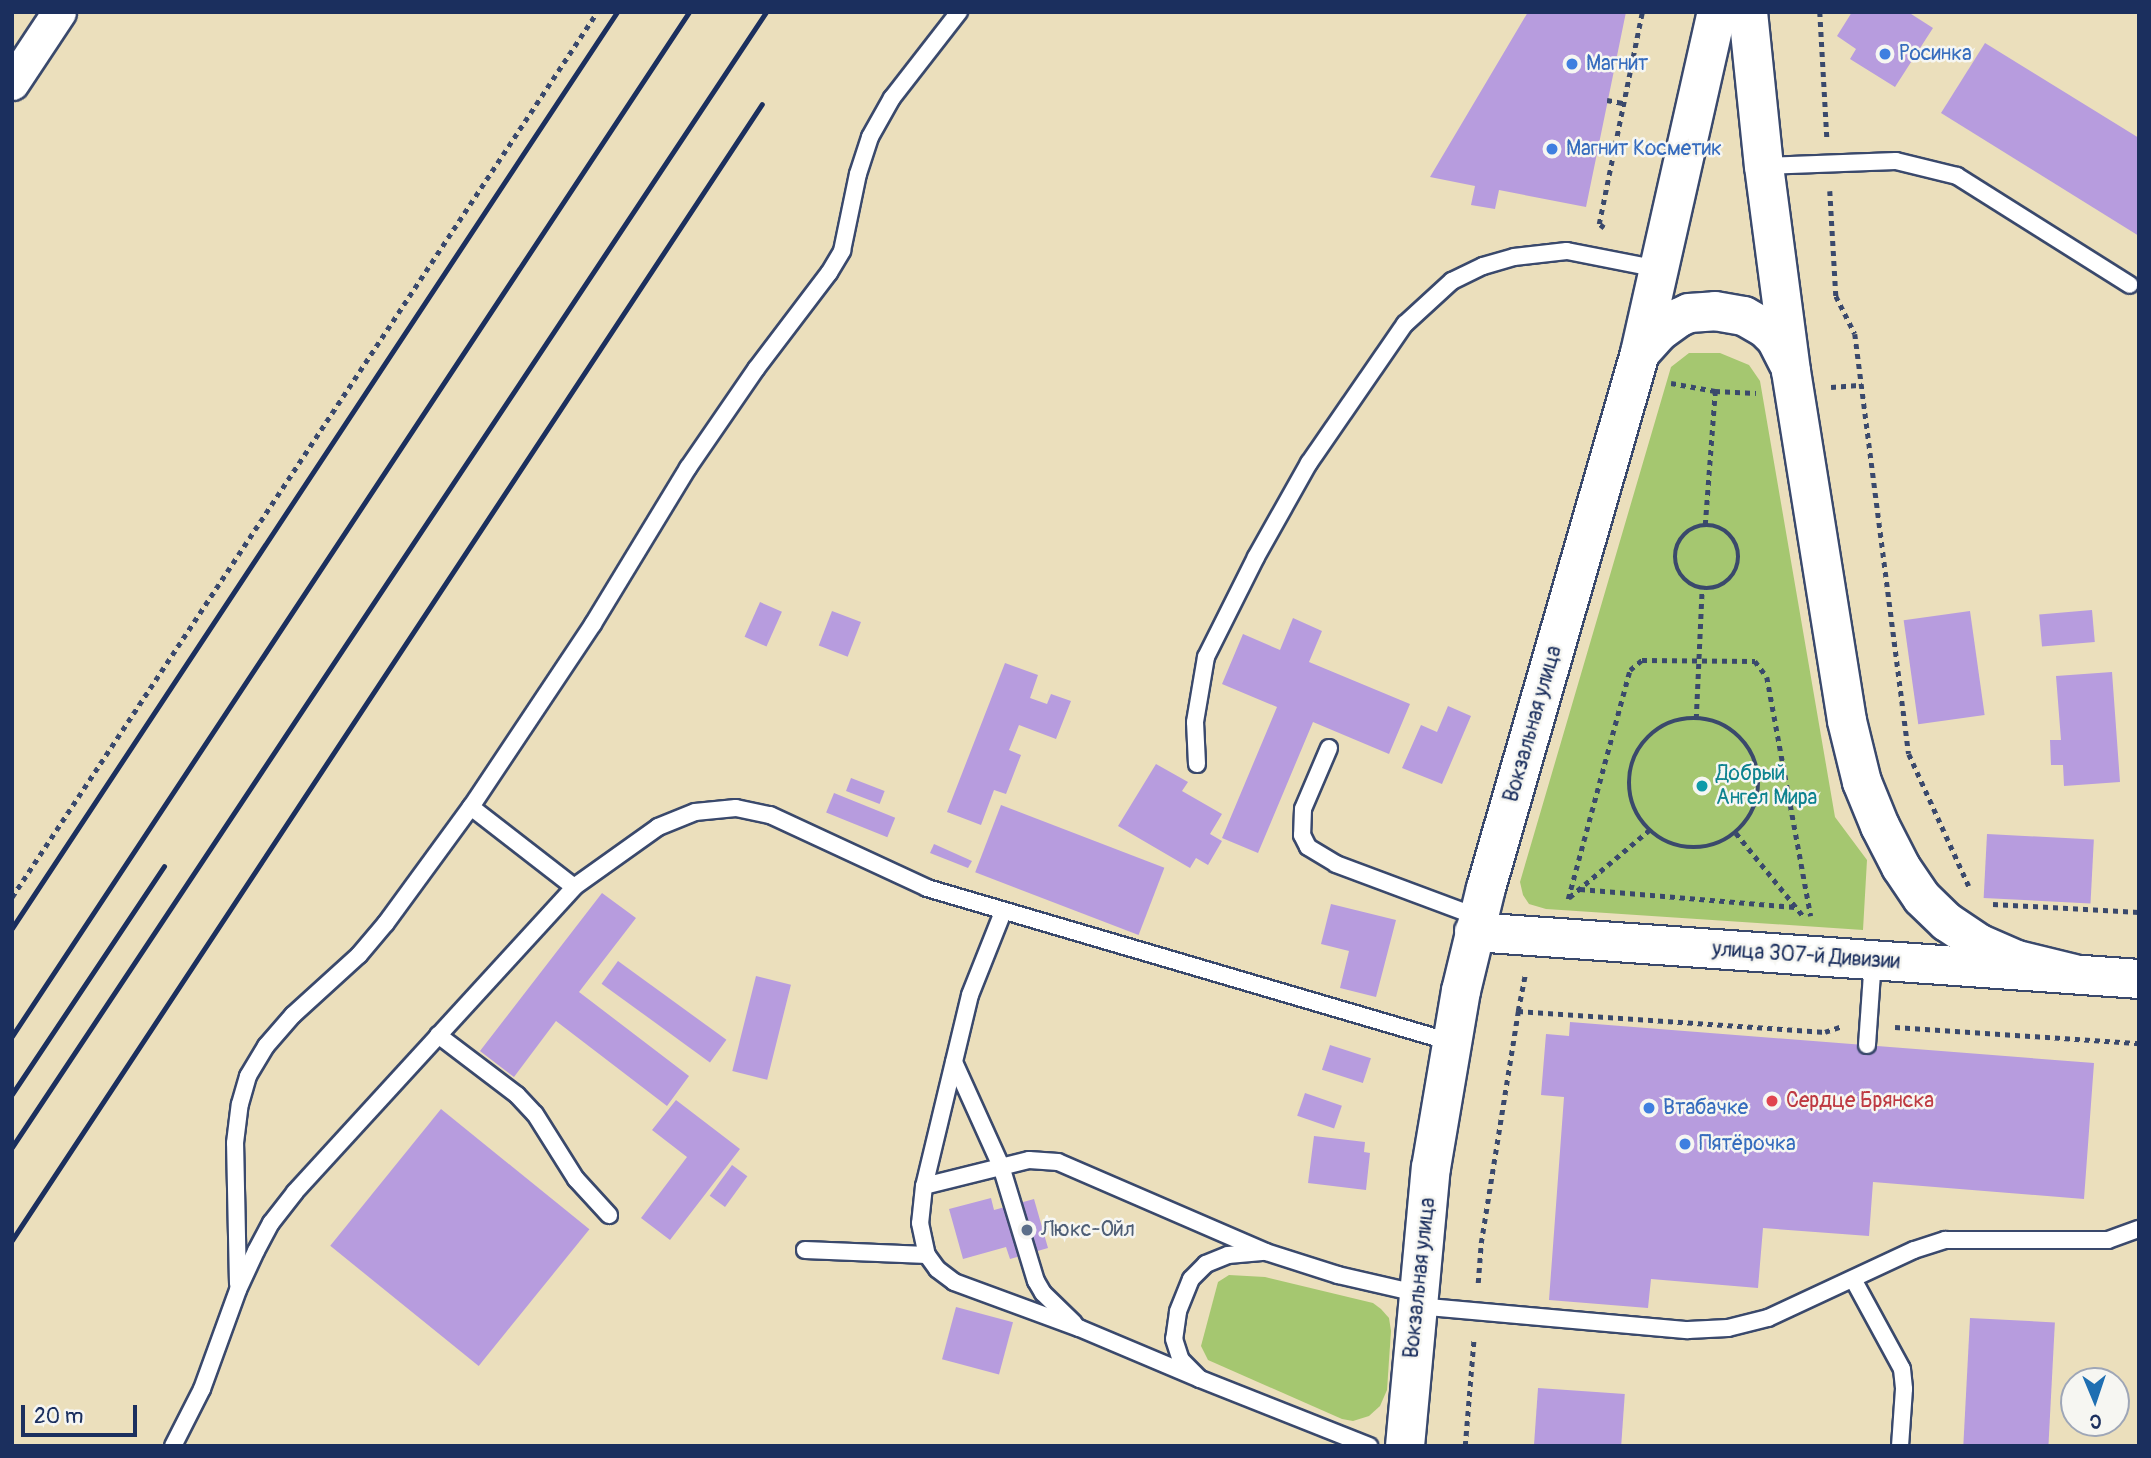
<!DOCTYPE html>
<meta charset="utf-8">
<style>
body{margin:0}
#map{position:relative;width:2151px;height:1458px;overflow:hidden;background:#ebdfbc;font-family:Pangolin,sans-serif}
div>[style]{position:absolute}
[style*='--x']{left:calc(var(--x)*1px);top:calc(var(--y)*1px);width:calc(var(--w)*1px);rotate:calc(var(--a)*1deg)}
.green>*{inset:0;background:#a5c770}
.building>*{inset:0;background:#b79cde;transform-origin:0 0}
.path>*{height:4.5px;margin-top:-2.25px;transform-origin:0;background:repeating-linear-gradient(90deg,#3a496c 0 5px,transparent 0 10px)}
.path>.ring{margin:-2.25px;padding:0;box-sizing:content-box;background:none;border:4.5px solid #3a496c;border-radius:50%}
.roads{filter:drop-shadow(2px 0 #3a496c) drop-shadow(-2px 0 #3a496c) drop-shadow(0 2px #3a496c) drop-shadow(0 -2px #3a496c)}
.service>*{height:16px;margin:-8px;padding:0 8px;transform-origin:8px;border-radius:8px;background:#fff}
.minor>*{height:33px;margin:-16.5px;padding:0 16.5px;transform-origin:16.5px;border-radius:16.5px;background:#fff}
.tertiary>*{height:38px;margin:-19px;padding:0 19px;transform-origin:19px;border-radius:19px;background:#fff}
.secondary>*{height:38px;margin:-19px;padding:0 19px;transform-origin:19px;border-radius:19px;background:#fff}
.rail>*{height:5px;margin:-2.5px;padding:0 2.5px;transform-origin:2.5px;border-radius:2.5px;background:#1b2f5e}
.dots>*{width:19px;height:19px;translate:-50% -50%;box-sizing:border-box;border:4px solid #f6f6f2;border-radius:50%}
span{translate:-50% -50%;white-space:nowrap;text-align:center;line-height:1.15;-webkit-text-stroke:5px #f6f6f2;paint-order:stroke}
.shop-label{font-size:21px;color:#366cbe}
.left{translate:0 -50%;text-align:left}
.street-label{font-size:21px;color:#1b2f5e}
.culture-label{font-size:21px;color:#0d838f}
.health-label{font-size:21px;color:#be3a42}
.service-label{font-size:21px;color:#4e5e75}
.frame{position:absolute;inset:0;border:14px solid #1b2f5e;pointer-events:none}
.north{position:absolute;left:2060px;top:1367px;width:70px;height:70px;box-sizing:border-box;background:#f6f6f2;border:2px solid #9ea6b7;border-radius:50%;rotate:178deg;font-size:19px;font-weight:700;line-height:28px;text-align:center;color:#1b2f5e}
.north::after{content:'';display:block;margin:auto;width:24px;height:32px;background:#1f6fb2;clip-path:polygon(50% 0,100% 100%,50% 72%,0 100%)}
.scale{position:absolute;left:21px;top:1405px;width:116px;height:32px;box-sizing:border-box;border:4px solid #1b2f5e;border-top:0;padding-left:9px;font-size:21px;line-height:24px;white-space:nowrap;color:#1b2f5e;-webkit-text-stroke:5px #f6f6f2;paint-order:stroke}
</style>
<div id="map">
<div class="green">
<div style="clip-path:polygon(1689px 353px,1720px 353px,1749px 365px,1760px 381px,1835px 817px,1867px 860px,1863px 930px,1546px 909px,1529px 904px,1523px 895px,1520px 882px,1671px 367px)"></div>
<div style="clip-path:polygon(1229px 1275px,1265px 1277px,1373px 1303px,1381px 1309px,1389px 1318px,1391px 1331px,1387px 1390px,1380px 1406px,1369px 1416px,1353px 1421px,1342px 1419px,1208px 1360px,1201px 1346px,1218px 1282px)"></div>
</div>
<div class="building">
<div style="clip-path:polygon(1528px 12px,1626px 12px,1586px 207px,1499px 190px,1495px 209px,1471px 205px,1475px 186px,1430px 177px)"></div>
<div style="clip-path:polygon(1852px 12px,1908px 12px,1933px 28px,1895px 87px,1850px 59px,1856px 49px,1837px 36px)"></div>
<div style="clip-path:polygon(1985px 43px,2139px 138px,2139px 236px,1941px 113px)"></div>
<div style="left:760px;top:602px;width:24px;height:38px;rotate:24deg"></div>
<div style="left:2092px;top:610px;width:32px;height:53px;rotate:85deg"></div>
<div style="left:832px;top:611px;width:31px;height:37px;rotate:21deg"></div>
<div style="left:1970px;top:611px;width:105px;height:67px;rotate:82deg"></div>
<div style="clip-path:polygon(1293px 618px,1322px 631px,1309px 662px,1410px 704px,1389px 754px,1313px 722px,1258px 853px,1222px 838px,1277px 707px,1222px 684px,1243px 634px,1280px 650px)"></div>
<div style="clip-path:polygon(1005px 663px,1038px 675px,1030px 698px,1047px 704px,1051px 694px,1071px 701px,1056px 739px,1019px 725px,1009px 750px,1021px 755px,1006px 794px,994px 790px,981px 825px,947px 812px)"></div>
<div style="clip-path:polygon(2112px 672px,2120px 782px,2064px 786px,2063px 765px,2051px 765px,2050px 740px,2061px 740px,2056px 676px)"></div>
<div style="clip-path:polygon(1448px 706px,1471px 716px,1442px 784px,1402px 768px,1421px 725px,1437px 732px)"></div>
<div style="clip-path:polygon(1156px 764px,1188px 782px,1182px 791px,1222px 814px,1210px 834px,1222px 841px,1208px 865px,1196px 858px,1190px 868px,1118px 826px)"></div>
<div style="left:851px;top:778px;width:36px;height:14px;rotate:21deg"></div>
<div style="left:834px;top:793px;width:66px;height:21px;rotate:22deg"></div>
<div style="left:1001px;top:805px;width:175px;height:72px;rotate:21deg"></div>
<div style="left:1987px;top:834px;width:107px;height:64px;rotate:3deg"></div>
<div style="clip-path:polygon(934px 844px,972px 861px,968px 868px,930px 853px)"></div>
<div style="clip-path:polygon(602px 893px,636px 918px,579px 992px,689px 1076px,667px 1106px,556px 1021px,514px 1077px,480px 1051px)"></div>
<div style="clip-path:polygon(1331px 904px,1396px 920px,1376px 997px,1340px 988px,1349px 951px,1321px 944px)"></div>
<div style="left:618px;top:961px;width:134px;height:28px;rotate:36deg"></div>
<div style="left:756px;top:976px;width:36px;height:98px;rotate:14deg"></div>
<div style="clip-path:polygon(1570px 1022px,2094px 1063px,2084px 1199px,1873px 1182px,1869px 1236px,1763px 1228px,1758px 1288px,1651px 1279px,1648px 1308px,1549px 1300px,1564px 1097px,1541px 1095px,1546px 1034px,1569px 1036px)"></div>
<div style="left:1330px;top:1045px;width:43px;height:26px;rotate:18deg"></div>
<div style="left:1305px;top:1093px;width:39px;height:24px;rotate:19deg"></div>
<div style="clip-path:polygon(676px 1100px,740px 1149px,670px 1240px,641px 1218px,687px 1157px,652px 1130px)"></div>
<div style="left:441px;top:1109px;width:191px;height:176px;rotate:39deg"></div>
<div style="clip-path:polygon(1314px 1136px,1365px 1142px,1364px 1152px,1370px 1153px,1366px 1190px,1308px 1183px)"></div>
<div style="left:732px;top:1165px;width:19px;height:38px;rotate:36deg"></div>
<div style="clip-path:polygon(991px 1198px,994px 1210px,1034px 1199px,1048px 1248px,1010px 1259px,1006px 1247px,963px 1259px,949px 1209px)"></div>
<div style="left:956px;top:1307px;width:59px;height:54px;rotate:15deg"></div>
<div style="left:1970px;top:1318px;width:85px;height:128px;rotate:3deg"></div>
<div style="left:1538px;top:1388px;width:87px;height:58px;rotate:4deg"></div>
</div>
<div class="path">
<div style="--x:1820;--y:12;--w:125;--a:86.8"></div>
<div style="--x:1607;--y:100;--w:16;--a:11"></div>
<div style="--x:1830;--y:191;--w:105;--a:86.7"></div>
<div style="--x:1836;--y:296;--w:42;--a:63.4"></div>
<div style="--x:1855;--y:334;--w:423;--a:82.7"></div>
<div style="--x:1909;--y:754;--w:145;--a:65.6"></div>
<div style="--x:1604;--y:228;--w:6;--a:-141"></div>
<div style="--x:1599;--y:224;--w:216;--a:-78.5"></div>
<div style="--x:1671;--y:383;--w:45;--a:10.3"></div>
<div style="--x:1715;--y:391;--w:41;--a:2.8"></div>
<div style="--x:1831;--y:387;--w:31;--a:-4"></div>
<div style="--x:1705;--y:525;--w:134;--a:-85.7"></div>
<div class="ring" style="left:1675px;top:525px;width:59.5px;height:59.5px"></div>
<div class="ring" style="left:1629px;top:718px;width:125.5px;height:125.5px"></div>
<div style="--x:1696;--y:719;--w:131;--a:-87.4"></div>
<div style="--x:1650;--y:830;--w:107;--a:139.9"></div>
<div style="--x:1568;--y:899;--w:237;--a:-74.9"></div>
<div style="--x:1630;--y:670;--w:16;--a:-40"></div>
<div style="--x:1642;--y:660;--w:113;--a:0.5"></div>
<div style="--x:1755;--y:661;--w:20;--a:53"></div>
<div style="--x:1767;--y:677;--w:243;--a:79.6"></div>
<div style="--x:1736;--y:833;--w:108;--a:51"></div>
<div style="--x:1580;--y:889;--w:216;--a:4.8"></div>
<div style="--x:12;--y:897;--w:1061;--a:-56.53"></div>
<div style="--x:1993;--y:904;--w:146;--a:3.1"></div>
<div style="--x:1518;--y:1011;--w:38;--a:-79"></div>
<div style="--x:1895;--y:1027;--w:245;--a:3.8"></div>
<div style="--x:1478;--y:1283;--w:40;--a:-85.7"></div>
<div style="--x:1481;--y:1243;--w:235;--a:-80.9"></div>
<div style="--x:1518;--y:1011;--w:308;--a:3.9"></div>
<div style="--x:1825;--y:1032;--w:18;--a:-19"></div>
<div style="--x:1465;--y:1446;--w:109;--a:-85.3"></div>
</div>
<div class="roads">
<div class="service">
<div style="--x:1764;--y:166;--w:132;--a:-2.2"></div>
<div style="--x:1896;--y:161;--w:63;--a:13.8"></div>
<div style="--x:1957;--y:176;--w:204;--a:32.2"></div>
<div style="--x:1329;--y:748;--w:66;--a:113.1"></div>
<div style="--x:1303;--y:809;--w:26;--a:92"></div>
<div style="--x:1302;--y:835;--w:13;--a:63"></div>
<div style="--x:1308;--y:847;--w:33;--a:31"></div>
<div style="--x:1336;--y:864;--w:152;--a:20.5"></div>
<div style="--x:1197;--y:764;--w:42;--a:-92.7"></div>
<div style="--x:1195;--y:722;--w:66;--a:-80.4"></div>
<div style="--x:1206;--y:657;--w:112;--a:-63.4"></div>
<div style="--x:1256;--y:557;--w:108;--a:-60.6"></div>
<div style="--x:1309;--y:463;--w:169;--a:-55.4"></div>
<div style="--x:1405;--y:324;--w:64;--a:-42.5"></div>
<div style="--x:1452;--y:281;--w:34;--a:-26"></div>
<div style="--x:1483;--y:266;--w:32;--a:-16"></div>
<div style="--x:1514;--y:257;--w:53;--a:-6.5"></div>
<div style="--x:1567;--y:251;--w:94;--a:11.1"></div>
<div style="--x:471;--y:807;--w:130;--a:37.8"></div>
<div style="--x:1003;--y:912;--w:89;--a:111.7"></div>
<div style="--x:970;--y:995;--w:196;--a:103.5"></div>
<div style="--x:924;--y:1186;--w:37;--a:96"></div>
<div style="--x:920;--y:1223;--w:33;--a:78"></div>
<div style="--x:927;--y:1255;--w:17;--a:54"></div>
<div style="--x:937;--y:1269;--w:21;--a:37"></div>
<div style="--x:954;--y:1282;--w:133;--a:20.2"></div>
<div style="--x:1079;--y:1328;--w:131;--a:22.9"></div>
<div style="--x:438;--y:1035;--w:99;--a:37.2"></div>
<div style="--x:517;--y:1095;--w:26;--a:47"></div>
<div style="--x:535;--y:1114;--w:77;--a:57.8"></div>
<div style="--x:576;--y:1179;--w:49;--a:47.5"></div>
<div style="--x:1867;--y:1045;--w:85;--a:-86"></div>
<div style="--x:954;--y:1062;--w:114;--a:65.7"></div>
<div style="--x:1001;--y:1166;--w:120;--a:73.1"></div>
<div style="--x:1036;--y:1281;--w:14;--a:60"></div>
<div style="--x:1043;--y:1293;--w:43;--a:44.1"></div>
<div style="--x:924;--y:1186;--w:108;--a:-13.9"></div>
<div style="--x:1029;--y:1160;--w:29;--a:4"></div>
<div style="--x:1058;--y:1162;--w:227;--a:23.4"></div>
<div style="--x:1266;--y:1252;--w:76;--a:17.7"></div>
<div style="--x:1338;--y:1275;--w:80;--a:13"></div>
<div style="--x:805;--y:1250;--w:122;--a:2.3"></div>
<div style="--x:1262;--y:1252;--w:34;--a:175"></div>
<div style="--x:1228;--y:1255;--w:24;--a:158"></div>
<div style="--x:1206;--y:1264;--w:21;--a:135"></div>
<div style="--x:1191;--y:1279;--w:35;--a:112"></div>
<div style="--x:1178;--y:1312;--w:27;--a:98"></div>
<div style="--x:1174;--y:1339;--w:22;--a:72"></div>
<div style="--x:1181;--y:1360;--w:27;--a:45"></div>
<div style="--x:1200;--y:1379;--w:182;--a:21.6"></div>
<div style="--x:1853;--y:1279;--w:102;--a:61.4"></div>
<div style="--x:1902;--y:1369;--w:20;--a:84"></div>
<div style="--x:1904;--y:1389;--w:57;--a:94"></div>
<div style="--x:238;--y:1284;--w:141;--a:-91.2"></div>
<div style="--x:235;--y:1143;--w:39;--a:-83"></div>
<div style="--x:240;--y:1104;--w:29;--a:-74"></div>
<div style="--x:248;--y:1076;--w:35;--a:-59"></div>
<div style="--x:266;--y:1046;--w:41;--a:-48.9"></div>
<div style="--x:293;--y:1015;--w:89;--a:-42.3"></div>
<div style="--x:359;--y:955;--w:42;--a:-49.8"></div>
<div style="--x:386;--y:923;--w:144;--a:-53.8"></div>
<div style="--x:471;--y:807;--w:220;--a:-56.3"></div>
<div style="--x:593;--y:624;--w:183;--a:-58.7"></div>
<div style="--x:688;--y:468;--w:120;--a:-55.5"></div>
<div style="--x:756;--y:369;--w:121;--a:-52.8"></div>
<div style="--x:829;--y:273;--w:26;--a:-59"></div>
<div style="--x:842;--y:251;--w:79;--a:-78.3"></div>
<div style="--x:858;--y:174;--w:39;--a:-72"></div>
<div style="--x:870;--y:137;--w:45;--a:-60.6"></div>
<div style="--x:892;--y:98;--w:109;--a:-52.1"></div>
<div style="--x:1417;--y:1306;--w:272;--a:5.1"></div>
<div style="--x:1688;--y:1330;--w:40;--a:-2.9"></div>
<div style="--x:1728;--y:1328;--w:41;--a:-14"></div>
<div style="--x:1768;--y:1318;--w:161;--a:-25"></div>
<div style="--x:1914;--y:1250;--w:33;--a:-18"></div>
<div style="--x:1945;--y:1240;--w:163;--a:0"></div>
<div style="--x:2108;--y:1240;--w:33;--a:-20"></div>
<div style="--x:173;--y:1446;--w:64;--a:-63"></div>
<div style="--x:202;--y:1389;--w:105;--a:-70"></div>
<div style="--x:238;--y:1290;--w:43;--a:-65.2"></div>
<div style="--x:256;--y:1251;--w:32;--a:-62"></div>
<div style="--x:271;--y:1223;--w:39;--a:-52"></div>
<div style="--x:295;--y:1192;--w:413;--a:-47.5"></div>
<div style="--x:574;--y:887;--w:103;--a:-35.5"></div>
<div style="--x:658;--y:827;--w:40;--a:-22"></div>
<div style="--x:695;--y:812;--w:41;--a:-5.6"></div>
<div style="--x:736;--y:808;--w:35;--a:12"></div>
<div style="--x:770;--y:815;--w:173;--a:24.9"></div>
<div style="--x:927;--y:888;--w:546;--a:16.38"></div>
</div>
<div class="minor">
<div style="--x:12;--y:83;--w:85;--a:-56.5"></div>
</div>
<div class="tertiary">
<div style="--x:1748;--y:12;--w:155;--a:84.1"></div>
<div style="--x:1764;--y:166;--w:207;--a:82.5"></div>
<div style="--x:1791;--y:371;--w:354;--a:80.9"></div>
<div style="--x:1847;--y:721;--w:63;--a:76.2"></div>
<div style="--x:1862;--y:782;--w:48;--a:67.8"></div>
<div style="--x:1880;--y:826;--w:46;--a:62.9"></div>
<div style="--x:1901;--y:867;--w:37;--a:56"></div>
<div style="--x:1922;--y:898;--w:35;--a:44"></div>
<div style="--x:1947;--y:922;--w:40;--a:34"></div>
<div style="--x:1980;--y:944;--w:40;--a:23.4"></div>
<div style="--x:2017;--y:960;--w:59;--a:13.8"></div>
<div style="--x:1640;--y:353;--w:28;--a:-48"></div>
<div style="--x:1659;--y:332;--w:24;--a:-36"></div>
<div style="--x:1678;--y:318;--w:12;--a:-24"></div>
<div style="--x:1689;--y:313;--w:26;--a:-4"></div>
<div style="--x:1715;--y:311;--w:29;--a:10"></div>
<div style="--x:1744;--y:316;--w:24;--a:30"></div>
<div style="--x:1765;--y:328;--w:16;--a:45"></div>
<div style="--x:1776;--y:339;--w:27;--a:63"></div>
<div style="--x:1474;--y:932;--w:667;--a:4.04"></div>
</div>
<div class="secondary">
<div style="--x:1405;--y:1446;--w:279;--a:-84.7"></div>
<div style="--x:1431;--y:1168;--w:180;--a:-80.4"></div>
<div style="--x:1461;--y:991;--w:106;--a:-76.4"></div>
<div style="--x:1486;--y:888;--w:557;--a:-73.94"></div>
<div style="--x:1640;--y:353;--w:350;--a:-77.3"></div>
</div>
</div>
<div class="rail">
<div style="--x:12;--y:928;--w:1098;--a:-56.56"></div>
<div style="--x:12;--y:1036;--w:1228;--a:-56.53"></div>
<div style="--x:12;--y:1094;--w:274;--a:-56.3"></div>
<div style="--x:12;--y:1147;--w:1363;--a:-56.4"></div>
<div style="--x:12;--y:1240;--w:1361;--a:-56.57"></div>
</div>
<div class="dots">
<div style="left:1885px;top:54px;background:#3f7fe0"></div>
<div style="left:1572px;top:64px;background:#3f7fe0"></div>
<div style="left:1552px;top:149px;background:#3f7fe0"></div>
<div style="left:1702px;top:786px;background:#0f9aa8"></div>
<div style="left:1772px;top:1101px;background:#e0444e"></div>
<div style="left:1649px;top:1108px;background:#3f7fe0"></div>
<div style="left:1685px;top:1144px;background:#3f7fe0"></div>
<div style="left:1027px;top:1230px;background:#5c6f8a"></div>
</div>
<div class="shop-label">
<span class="left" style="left:1899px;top:54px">Росинка</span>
<span class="left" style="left:1586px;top:64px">Магнит</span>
<span class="left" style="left:1566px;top:149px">Магнит Косметик</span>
<span class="left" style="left:1663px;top:1108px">Втабачке</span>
<span class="left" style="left:1699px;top:1144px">Пятёрочка</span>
</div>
<div class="street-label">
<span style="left:1533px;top:724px;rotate:-74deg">Вокзальная улица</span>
<span style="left:1806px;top:956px;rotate:4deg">улица 307-й Дивизии</span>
<span style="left:1420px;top:1278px;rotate:-84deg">Вокзальная улица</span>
</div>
<div class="culture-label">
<span class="left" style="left:1716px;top:786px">Добрый<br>Ангел Мира</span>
</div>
<div class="health-label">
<span class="left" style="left:1786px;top:1101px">Сердце Брянска</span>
</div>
<div class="service-label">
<span class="left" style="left:1041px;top:1230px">Люкс-Ойл</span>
</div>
<div class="frame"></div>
<div class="north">С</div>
<div class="scale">20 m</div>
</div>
